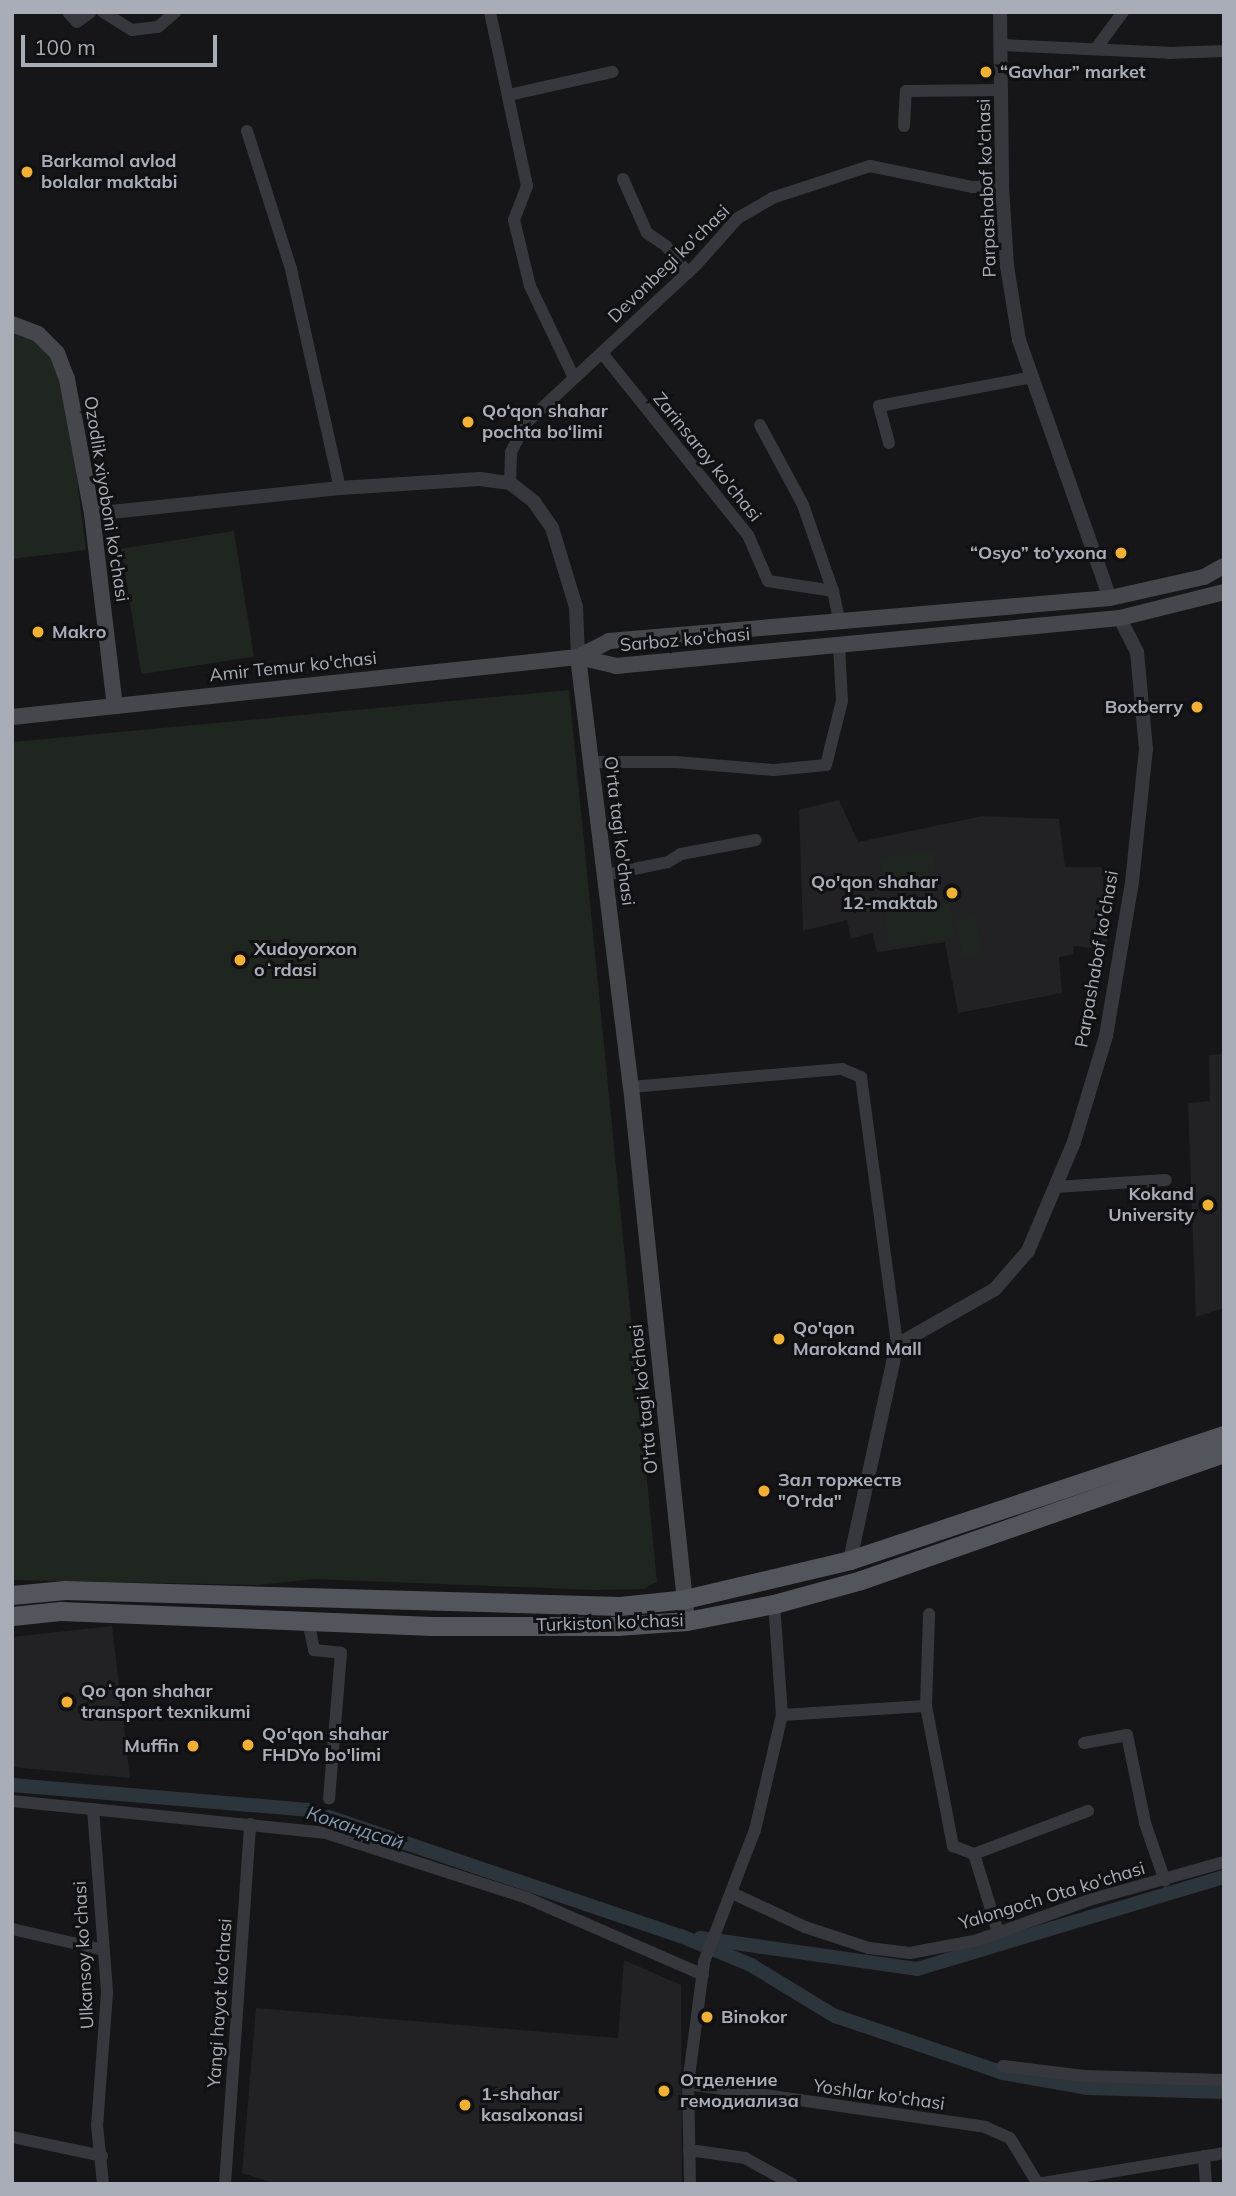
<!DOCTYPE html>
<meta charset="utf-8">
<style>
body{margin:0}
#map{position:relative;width:1236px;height:2196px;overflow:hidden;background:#161618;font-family:Mulish,sans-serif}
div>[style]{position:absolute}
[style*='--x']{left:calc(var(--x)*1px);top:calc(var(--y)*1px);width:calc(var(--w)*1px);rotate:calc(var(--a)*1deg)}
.built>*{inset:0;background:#222225}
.green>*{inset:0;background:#1e261f;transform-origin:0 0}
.canal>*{height:14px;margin:-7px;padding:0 7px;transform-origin:7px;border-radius:7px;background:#2c353c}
.minor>*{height:12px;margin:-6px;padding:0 6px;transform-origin:6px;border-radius:6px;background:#37383d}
.tertiary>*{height:14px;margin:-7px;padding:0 7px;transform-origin:7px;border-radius:7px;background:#37383d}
.secondary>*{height:16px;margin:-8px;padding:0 8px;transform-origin:8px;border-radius:8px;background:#45474d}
.primary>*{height:19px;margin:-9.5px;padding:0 9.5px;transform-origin:9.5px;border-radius:9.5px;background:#53555c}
.dots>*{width:19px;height:19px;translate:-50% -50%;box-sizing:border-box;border:4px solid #111113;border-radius:50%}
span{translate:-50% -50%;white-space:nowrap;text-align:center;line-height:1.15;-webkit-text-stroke:6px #111113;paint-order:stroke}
.poi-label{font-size:18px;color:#a8adb8;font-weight:700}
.left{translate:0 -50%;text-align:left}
.right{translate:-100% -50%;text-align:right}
.street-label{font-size:18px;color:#a8adb8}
.water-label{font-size:19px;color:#7f9bb3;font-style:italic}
.frame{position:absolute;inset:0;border:14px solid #a8adb8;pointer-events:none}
.scale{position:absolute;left:21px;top:35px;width:196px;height:32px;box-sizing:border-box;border:4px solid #a8adb8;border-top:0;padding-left:9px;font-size:21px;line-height:24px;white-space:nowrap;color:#a8adb8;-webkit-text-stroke:5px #111113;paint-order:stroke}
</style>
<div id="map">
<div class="built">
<div style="clip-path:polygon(839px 800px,858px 842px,983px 816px,1059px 819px,1065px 867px,1102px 867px,1108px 950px,1074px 946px,1073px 954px,1059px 957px,1062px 993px,958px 1013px,945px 942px,877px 952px,872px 933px,851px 939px,847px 920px,803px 931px,799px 810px)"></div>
<div style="clip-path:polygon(1224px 1054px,1224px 1308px,1196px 1317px,1188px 1103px,1210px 1101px,1209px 1055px)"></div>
<div style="clip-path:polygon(112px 1626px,130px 1778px,12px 1767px,12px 1637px)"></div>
<div style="clip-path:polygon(624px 1960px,681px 1985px,682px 2184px,277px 2184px,242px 2173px,256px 2008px,618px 2038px)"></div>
</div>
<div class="green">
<div style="clip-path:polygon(12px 329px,42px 343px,65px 384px,86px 550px,12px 559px)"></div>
<div style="left:234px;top:531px;width:127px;height:114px;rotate:81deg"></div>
<div style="clip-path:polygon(569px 690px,657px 1582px,643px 1589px,595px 1590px,314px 1579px,258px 1585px,12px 1580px,12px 742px)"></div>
<div style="left:933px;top:851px;width:29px;height:54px;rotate:82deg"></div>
<div style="left:950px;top:904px;width:35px;height:66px;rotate:82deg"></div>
<div style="left:976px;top:917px;width:37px;height:19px;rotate:82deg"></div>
</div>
<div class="canal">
<div style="--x:12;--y:1785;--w:297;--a:4.8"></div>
<div style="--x:308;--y:1810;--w:394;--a:18.7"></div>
<div style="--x:681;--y:1936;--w:76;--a:22.5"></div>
<div style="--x:751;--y:1965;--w:98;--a:31.3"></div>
<div style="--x:835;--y:2016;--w:177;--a:18.7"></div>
<div style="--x:1003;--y:2073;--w:85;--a:10.1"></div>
<div style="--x:1087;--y:2088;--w:137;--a:1.7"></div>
<div style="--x:700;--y:1938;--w:219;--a:8.1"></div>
<div style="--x:917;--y:1969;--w:320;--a:-16.7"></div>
</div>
<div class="minor">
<div style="--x:68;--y:12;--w:13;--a:48"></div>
<div style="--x:77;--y:22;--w:17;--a:-36"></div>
<div style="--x:103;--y:12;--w:34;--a:32"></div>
<div style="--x:132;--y:30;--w:26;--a:-7"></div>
<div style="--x:158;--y:27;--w:23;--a:-41"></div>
<div style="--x:490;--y:12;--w:178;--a:78"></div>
<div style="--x:527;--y:186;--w:36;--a:111"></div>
<div style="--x:514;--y:220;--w:68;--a:76.4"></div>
<div style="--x:530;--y:286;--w:102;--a:64.4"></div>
<div style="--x:1002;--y:45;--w:167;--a:2.7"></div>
<div style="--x:1169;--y:53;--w:55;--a:-2.1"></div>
<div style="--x:1097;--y:47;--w:44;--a:-53.4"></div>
<div style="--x:509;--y:95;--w:106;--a:-12.6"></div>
<div style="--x:904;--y:126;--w:35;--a:-87"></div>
<div style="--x:906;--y:91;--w:96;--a:-0.6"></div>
<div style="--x:247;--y:131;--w:145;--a:72.3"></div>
<div style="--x:291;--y:269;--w:224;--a:77.4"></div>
<div style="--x:623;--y:179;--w:59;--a:66"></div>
<div style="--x:647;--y:233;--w:23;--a:34"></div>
<div style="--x:666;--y:246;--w:35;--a:51"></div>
<div style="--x:602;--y:353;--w:233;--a:51.3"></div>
<div style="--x:748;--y:535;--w:50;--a:66.5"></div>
<div style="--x:768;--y:581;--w:66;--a:8.7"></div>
<div style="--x:833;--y:591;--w:29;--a:78"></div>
<div style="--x:760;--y:425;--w:91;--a:61.7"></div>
<div style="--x:803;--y:505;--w:91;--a:70.8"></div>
<div style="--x:889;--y:443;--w:38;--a:-105"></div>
<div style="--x:879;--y:406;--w:156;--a:-10.7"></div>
<div style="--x:510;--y:483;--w:31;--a:-88"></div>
<div style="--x:511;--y:452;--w:33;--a:-63"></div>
<div style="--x:526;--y:423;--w:232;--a:-42.9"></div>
<div style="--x:696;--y:265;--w:63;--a:-48.2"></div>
<div style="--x:738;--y:218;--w:39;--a:-30"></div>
<div style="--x:772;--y:198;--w:103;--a:-18.1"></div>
<div style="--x:870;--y:166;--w:104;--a:11.6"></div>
<div style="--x:972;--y:187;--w:30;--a:-2"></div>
<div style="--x:591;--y:762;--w:85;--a:0"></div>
<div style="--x:676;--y:762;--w:98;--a:4.7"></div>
<div style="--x:774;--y:770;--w:52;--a:-5.5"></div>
<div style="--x:826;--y:765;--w:66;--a:-76"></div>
<div style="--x:842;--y:701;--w:55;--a:-93.1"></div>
<div style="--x:605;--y:875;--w:64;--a:-11.7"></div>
<div style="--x:668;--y:862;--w:15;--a:-32"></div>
<div style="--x:681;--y:854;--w:76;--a:-10.6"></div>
<div style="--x:631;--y:1087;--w:212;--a:-4.9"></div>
<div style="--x:842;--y:1069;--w:21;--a:23"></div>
<div style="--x:861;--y:1077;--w:270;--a:82.3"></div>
<div style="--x:1055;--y:1187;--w:111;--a:-3.6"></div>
<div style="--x:308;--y:1621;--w:30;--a:78"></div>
<div style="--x:314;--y:1650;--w:27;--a:6"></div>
<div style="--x:341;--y:1653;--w:146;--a:94.7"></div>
<div style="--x:926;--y:1706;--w:92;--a:-88.1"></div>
<div style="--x:782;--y:1715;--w:144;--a:-3.6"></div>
<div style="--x:926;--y:1706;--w:143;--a:79.1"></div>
<div style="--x:953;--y:1846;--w:22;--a:21"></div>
<div style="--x:974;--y:1854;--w:82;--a:72.9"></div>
<div style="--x:1084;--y:1743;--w:44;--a:-10.5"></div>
<div style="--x:1127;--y:1735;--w:90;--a:78.4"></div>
<div style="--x:1145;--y:1823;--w:61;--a:71"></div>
<div style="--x:12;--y:1801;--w:316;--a:5.8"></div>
<div style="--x:326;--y:1833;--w:211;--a:17.9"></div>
<div style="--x:527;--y:1898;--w:192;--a:23.6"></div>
<div style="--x:93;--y:1809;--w:185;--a:85.6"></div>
<div style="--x:107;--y:1993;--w:132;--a:94.3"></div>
<div style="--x:97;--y:2125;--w:59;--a:84.2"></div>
<div style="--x:974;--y:1854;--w:122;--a:-20.7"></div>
<div style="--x:732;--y:1893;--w:81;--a:25"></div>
<div style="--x:805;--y:1927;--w:67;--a:18.2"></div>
<div style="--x:869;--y:1948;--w:41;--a:7"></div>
<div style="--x:910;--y:1953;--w:69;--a:-10.8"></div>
<div style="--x:978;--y:1940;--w:118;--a:-19.8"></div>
<div style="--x:1089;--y:1900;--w:140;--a:-15.7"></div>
<div style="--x:12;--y:1929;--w:94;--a:12.9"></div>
<div style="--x:1003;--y:2066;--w:82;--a:7"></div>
<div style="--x:1084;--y:2076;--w:140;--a:1.6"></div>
<div style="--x:688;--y:2084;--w:300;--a:8.2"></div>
<div style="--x:985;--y:2127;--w:27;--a:24"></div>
<div style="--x:1010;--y:2138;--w:54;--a:58.7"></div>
<div style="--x:12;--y:2137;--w:92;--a:11.9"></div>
<div style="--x:689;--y:2150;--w:57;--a:8.1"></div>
<div style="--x:745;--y:2158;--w:54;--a:29"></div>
<div style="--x:1204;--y:2156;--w:28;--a:86"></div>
<div style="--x:225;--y:2184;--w:361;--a:-86"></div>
<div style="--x:690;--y:2184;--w:100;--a:-91.1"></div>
<div style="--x:688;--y:2084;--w:123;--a:-82.5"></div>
<div style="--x:704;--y:1962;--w:142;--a:-68.9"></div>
<div style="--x:755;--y:1830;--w:118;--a:-76.8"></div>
<div style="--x:782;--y:1715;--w:111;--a:-94.1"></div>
<div style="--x:1037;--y:2184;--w:190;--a:-9.4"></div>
</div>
<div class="tertiary">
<div style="--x:1000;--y:12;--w:174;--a:89.3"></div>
<div style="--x:1002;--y:186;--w:80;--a:86.4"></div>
<div style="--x:1007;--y:266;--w:75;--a:80.8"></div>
<div style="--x:1019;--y:340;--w:274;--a:70.6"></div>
<div style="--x:92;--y:514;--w:249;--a:-6"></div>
<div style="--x:340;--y:488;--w:140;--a:-3.7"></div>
<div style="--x:480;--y:479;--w:30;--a:8"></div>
<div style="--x:510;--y:483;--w:31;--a:38"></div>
<div style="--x:534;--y:502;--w:32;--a:55"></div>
<div style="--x:552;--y:528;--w:83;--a:73.1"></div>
<div style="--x:576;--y:607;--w:50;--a:87.7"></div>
<div style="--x:850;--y:1560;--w:220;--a:-77.7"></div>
<div style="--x:897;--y:1345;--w:113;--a:-29.7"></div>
<div style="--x:995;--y:1289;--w:50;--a:-49"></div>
<div style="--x:1028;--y:1251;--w:118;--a:-67.1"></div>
<div style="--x:1074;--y:1142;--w:111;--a:-73.2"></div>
<div style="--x:1106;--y:1036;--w:156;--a:-80.4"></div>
<div style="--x:1132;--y:882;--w:134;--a:-84"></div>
<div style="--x:1146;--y:749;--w:97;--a:-95.3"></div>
<div style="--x:1137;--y:652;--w:38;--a:-117"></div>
</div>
<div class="secondary">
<div style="--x:12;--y:324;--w:28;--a:21"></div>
<div style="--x:38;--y:334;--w:27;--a:45"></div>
<div style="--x:57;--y:353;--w:28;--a:69"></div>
<div style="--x:67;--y:379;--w:137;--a:79.5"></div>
<div style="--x:92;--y:514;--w:193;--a:83.2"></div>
<div style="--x:578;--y:657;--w:433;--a:83"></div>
<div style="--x:631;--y:1087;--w:537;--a:84.01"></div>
<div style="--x:578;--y:657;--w:35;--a:-27"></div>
<div style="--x:609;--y:641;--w:503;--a:-4.91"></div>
<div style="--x:1110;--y:598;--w:96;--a:-12.6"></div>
<div style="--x:1204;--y:577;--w:23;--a:-29"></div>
<div style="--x:12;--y:717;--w:569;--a:-6.05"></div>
<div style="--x:578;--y:657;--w:39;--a:13"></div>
<div style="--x:616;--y:666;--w:506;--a:-5.44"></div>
<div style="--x:1120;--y:618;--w:107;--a:-14"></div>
</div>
<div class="primary">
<div style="--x:12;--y:1595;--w:53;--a:-5.4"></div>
<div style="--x:65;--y:1590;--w:555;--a:1.65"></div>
<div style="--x:620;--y:1606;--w:65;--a:-6.1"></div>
<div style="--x:685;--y:1599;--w:170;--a:-13.3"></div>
<div style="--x:850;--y:1560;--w:394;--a:-18.5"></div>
<div style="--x:12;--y:1616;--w:48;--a:-5.9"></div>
<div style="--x:60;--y:1611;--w:372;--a:2.3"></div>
<div style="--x:432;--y:1626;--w:185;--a:0"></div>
<div style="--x:617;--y:1626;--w:70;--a:-4.1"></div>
<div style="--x:687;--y:1621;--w:89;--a:-11.1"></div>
<div style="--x:774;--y:1604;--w:90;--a:-15.4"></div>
<div style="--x:861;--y:1580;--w:385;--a:-19.3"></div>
</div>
<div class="dots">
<div style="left:986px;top:72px;background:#f2b134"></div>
<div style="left:27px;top:172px;background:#f2b134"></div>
<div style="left:468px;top:422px;background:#f2b134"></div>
<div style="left:1121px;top:553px;background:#f2b134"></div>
<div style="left:38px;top:632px;background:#f2b134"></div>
<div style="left:1197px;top:707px;background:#f2b134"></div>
<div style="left:952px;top:893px;background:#f2b134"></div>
<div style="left:240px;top:960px;background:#f2b134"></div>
<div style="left:1208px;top:1205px;background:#f2b134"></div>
<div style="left:779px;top:1339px;background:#f2b134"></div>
<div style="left:764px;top:1491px;background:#f2b134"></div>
<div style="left:67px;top:1702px;background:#f2b134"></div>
<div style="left:248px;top:1745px;background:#f2b134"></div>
<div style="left:193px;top:1746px;background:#f2b134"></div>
<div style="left:707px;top:2017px;background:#f2b134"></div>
<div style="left:664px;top:2091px;background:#f2b134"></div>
<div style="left:465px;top:2105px;background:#f2b134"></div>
</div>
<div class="poi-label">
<span class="left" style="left:1000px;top:72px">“Gavhar” market</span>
<span class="left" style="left:41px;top:172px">Barkamol avlod<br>bolalar maktabi</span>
<span class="left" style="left:482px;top:422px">Qo‘qon shahar<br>pochta bo‘limi</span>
<span class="right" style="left:1107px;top:553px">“Osyo” to’yxona</span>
<span class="left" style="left:52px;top:632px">Makro</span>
<span class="right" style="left:1183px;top:707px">Boxberry</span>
<span class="right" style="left:938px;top:893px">Qo'qon shahar<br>12-maktab</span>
<span class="left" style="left:254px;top:960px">Xudoyorxon<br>oʻrdasi</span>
<span class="right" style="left:1194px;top:1205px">Kokand<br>University</span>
<span class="left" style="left:793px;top:1339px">Qo'qon<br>Marokand Mall</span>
<span class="left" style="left:778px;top:1491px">Зал торжеств<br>"O'rda"</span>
<span class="left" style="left:81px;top:1702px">Qoʻqon shahar<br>transport texnikumi</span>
<span class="left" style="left:262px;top:1745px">Qo'qon shahar<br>FHDYo bo'limi</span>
<span class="right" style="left:179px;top:1746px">Muffin</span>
<span class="left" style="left:721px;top:2017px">Binokor</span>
<span class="left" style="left:680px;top:2091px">Отделение<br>гемодиализа</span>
<span class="left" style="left:481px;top:2105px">1-shahar<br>kasalxonasi</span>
</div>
<div class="street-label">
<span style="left:987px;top:188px;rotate:-92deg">Parpashabof ko'chasi</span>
<span style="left:669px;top:264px;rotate:-44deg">Devonbegi ko'chasi</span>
<span style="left:707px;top:457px;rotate:51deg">Zarinsaroy ko'chasi</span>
<span style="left:106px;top:499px;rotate:81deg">Ozodlik xiyoboni ko'chasi</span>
<span style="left:685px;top:640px;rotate:-5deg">Sarboz ko'chasi</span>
<span style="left:293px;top:667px;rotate:-6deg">Amir Temur ko'chasi</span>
<span style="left:619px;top:831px;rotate:83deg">O'rta tagi ko'chasi</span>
<span style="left:1097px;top:959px;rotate:-80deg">Parpashabof ko'chasi</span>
<span style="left:644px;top:1399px;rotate:-96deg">O'rta tagi ko'chasi</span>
<span style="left:610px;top:1623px;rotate:-2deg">Turkiston ko'chasi</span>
<span style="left:1052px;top:1896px;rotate:-17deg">Yalongoch Ota ko'chasi</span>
<span style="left:84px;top:1955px;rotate:-93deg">Ulkansoy ko'chasi</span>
<span style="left:220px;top:2003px;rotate:-86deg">Yangi hayot ko'chasi</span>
<span style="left:879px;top:2095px;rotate:8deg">Yoshlar ko'chasi</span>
</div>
<div class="water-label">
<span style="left:355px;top:1828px;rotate:18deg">Кокандсай</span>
</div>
<div class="frame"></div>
<div class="scale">100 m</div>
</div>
